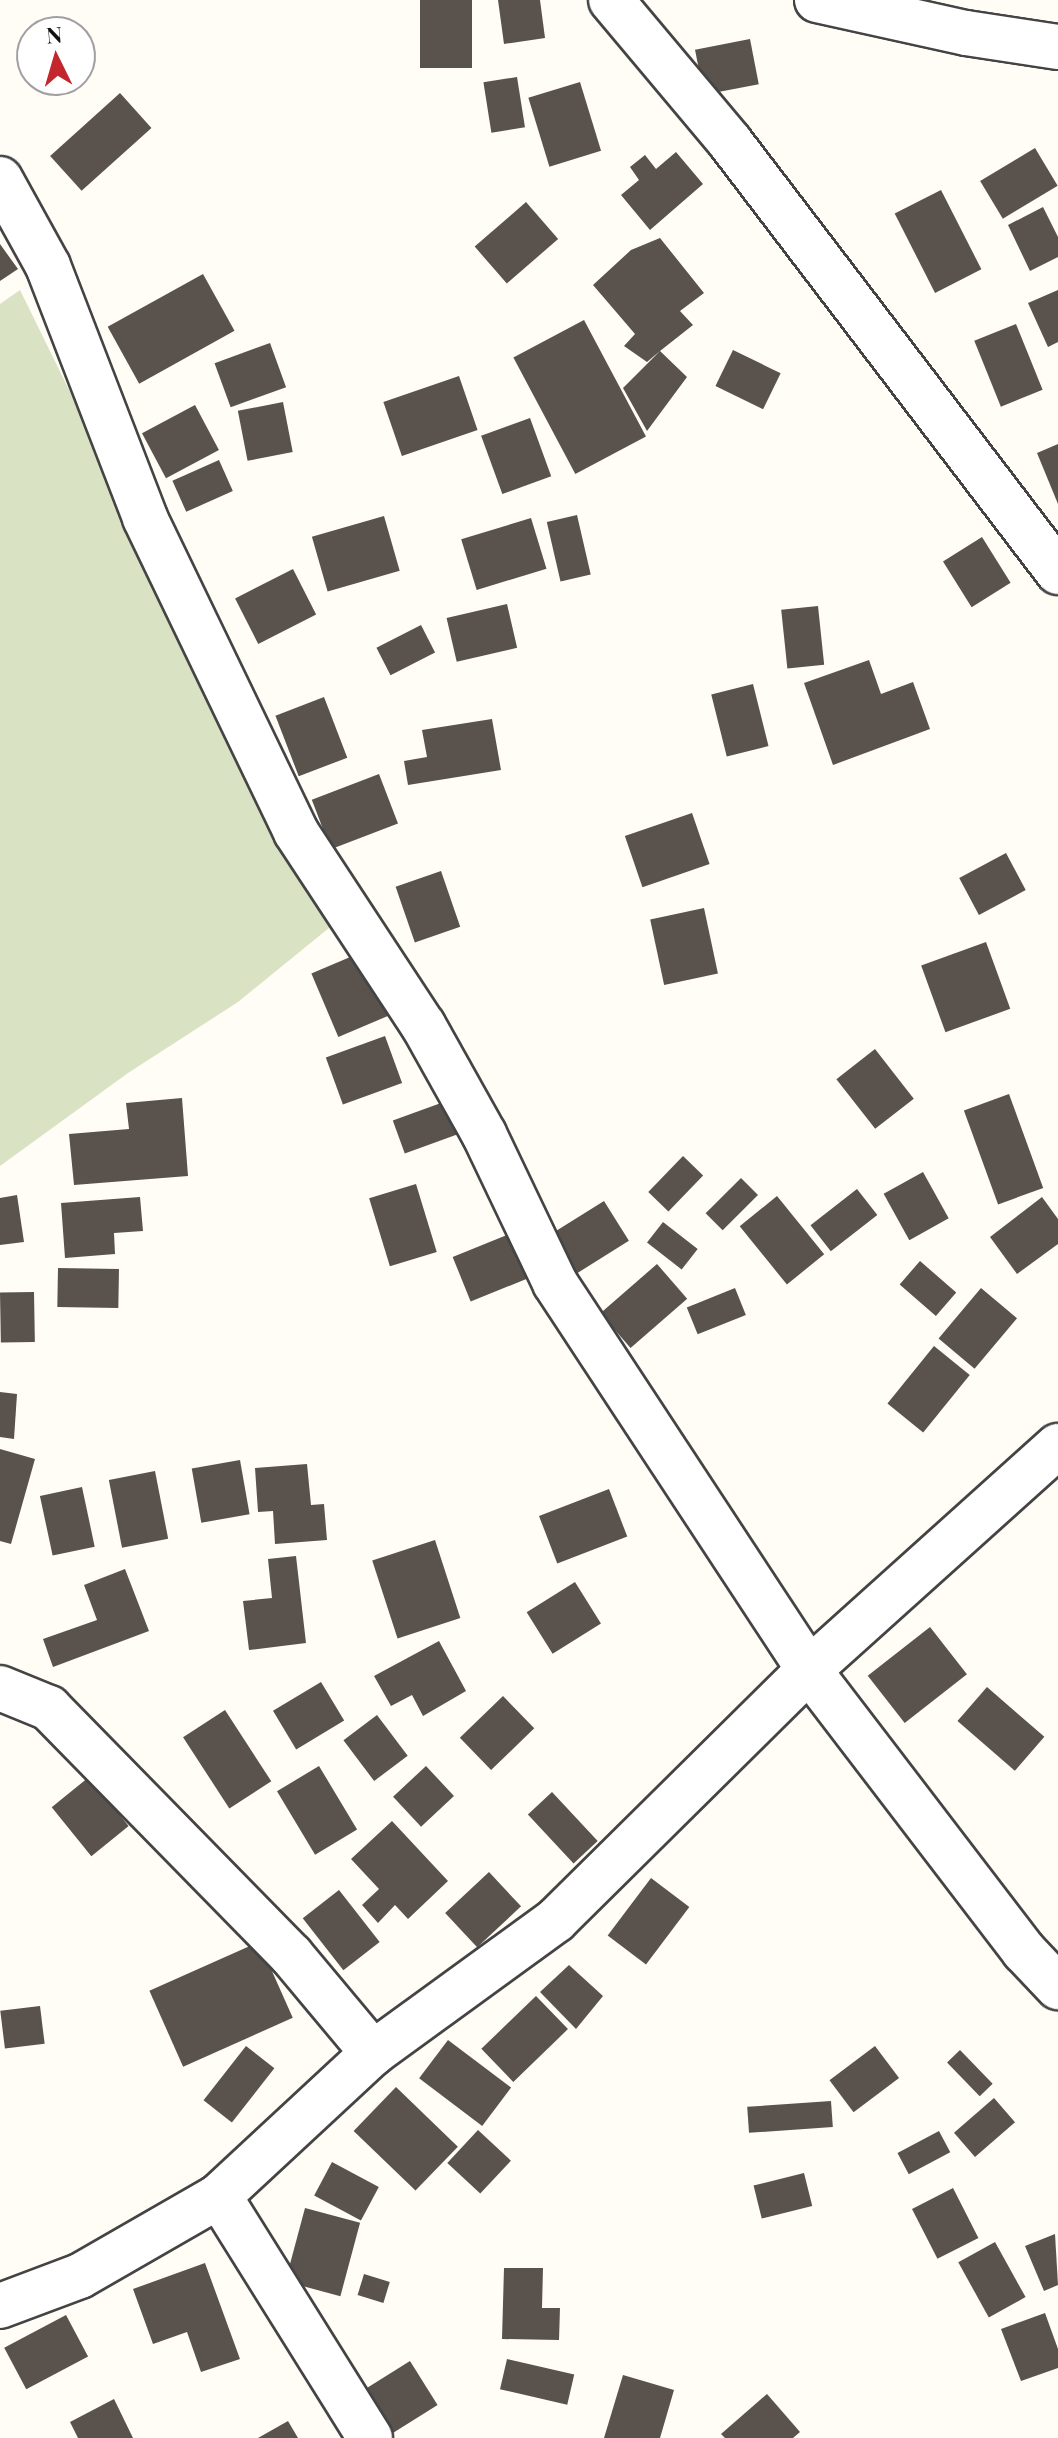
<!DOCTYPE html>
<style>
body{margin:0}
#map{position:relative;width:1058px;height:2438px;overflow:hidden;background:#fffdf5;font-family:"Playfair Display",serif}
div>[style]{position:absolute}
[style*='--x']{left:calc(var(--x)*1px);top:calc(var(--y)*1px);width:calc(var(--w)*1px);rotate:calc(var(--a)*1deg)}
.cemetery>*{inset:0;background:#d9e3c4}
.building>*{inset:0;background:#5a524d;transform-origin:0 0}
.roads{filter:drop-shadow(2px 0 #444) drop-shadow(-2px 0 #444) drop-shadow(0 2px #444) drop-shadow(0 -2px #444)}
.minor>*{height:44px;margin:-22px;padding:0 22px;transform-origin:22px;border-radius:22px;background:#fff}
span{translate:-50% -50%;white-space:nowrap;text-align:center;line-height:1.15;-webkit-text-stroke:8px #fff;paint-order:stroke}
.north{position:absolute;left:16px;top:16px;width:80px;height:80px;box-sizing:border-box;background:#fff;border:2px solid #a0a0a0;border-radius:50%;rotate:355deg;font-size:22px;font-weight:700;line-height:32px;text-align:center;color:#111}
.north::after{content:'';display:block;margin:auto;width:28px;height:36px;background:#c4262e;clip-path:polygon(50% 0,100% 100%,50% 72%,0 100%)}
</style>
<div id="map">
<div class="cemetery">
<div style="clip-path:polygon(20px 290px,290px 840px,340px 919px,238px 1002px,128px 1073px,0 1166px,0 304px)"></div>
</div>
<div class="building">
<div style="left:420px;top:0;width:52px;height:68px"></div>
<div style="clip-path:polygon(498px 0,540px 0,545px 38px,504px 44px)"></div>
<div style="left:750px;top:39px;width:46px;height:56px;rotate:79deg"></div>
<div style="left:517px;top:77px;width:51px;height:34px;rotate:81deg"></div>
<div style="left:580px;top:82px;width:72px;height:54px;rotate:73deg"></div>
<div style="left:120px;top:93px;width:47px;height:94px;rotate:48deg"></div>
<div style="left:1035px;top:148px;width:44px;height:64px;rotate:59deg"></div>
<div style="clip-path:polygon(676px 152px,703px 184px,650px 230px,621px 195px,639px 180px,630px 167px,645px 155px,656px 169px)"></div>
<div style="left:941px;top:190px;width:89px;height:52px;rotate:63deg"></div>
<div style="left:526px;top:202px;width:49px;height:68px;rotate:49deg"></div>
<div style="clip-path:polygon(1043px 207px,1058px 237px,1058px 257px,1030px 271px,1008px 225px)"></div>
<div style="clip-path:polygon(660px 238px,704px 293px,680px 311px,693px 325px,660px 351px,687px 377px,647px 431px,623px 388px,660px 351px,647px 362px,624px 346px,635px 334px,593px 285px,631px 250px)"></div>
<div style="clip-path:polygon(0 244px,18px 269px,0 281px)"></div>
<div style="left:203px;top:274px;width:65px;height:109px;rotate:61deg"></div>
<div style="clip-path:polygon(1058px 290px,1058px 342px,1048px 347px,1028px 303px)"></div>
<div style="left:584px;top:320px;width:132px;height:80px;rotate:62deg"></div>
<div style="left:1016px;top:324px;width:71px;height:45px;rotate:68deg"></div>
<div style="left:270px;top:343px;width:47px;height:59px;rotate:70deg"></div>
<div style="left:733px;top:350px;width:53px;height:40px;rotate:26deg"></div>
<div style="left:459px;top:376px;width:57px;height:80px;rotate:71deg"></div>
<div style="left:283px;top:402px;width:51px;height:46px;rotate:79deg"></div>
<div style="left:195px;top:405px;width:51px;height:60px;rotate:62deg"></div>
<div style="left:530px;top:418px;width:62px;height:52px;rotate:70deg"></div>
<div style="clip-path:polygon(1058px 444px,1058px 504px,1037px 453px)"></div>
<div style="left:219px;top:460px;width:34px;height:51px;rotate:66deg"></div>
<div style="left:577px;top:515px;width:61px;height:31px;rotate:77deg"></div>
<div style="left:384px;top:516px;width:57px;height:75px;rotate:74deg"></div>
<div style="left:531px;top:518px;width:53px;height:73px;rotate:73deg"></div>
<div style="left:982px;top:537px;width:54px;height:46px;rotate:58deg"></div>
<div style="left:293px;top:569px;width:51px;height:65px;rotate:63deg"></div>
<div style="left:507px;top:604px;width:45px;height:62px;rotate:77deg"></div>
<div style="left:818px;top:606px;width:59px;height:37px;rotate:84deg"></div>
<div style="left:421px;top:625px;width:31px;height:50px;rotate:63deg"></div>
<div style="clip-path:polygon(869px 660px,881px 694px,913px 682px,930px 729px,833px 765px,804px 683px)"></div>
<div style="left:753px;top:684px;width:64px;height:43px;rotate:76deg"></div>
<div style="left:324px;top:697px;width:65px;height:52px;rotate:69deg"></div>
<div style="clip-path:polygon(492px 719px,501px 770px,408px 785px,404px 761px,427px 757px,422px 730px)"></div>
<div style="left:379px;top:774px;width:53px;height:72px;rotate:69deg"></div>
<div style="left:692px;top:813px;width:54px;height:71px;rotate:71deg"></div>
<div style="left:1006px;top:853px;width:42px;height:53px;rotate:62deg"></div>
<div style="left:441px;top:871px;width:59px;height:48px;rotate:71deg"></div>
<div style="left:704px;top:908px;width:67px;height:55px;rotate:78deg"></div>
<div style="left:986px;top:942px;width:71px;height:69px;rotate:70deg"></div>
<div style="left:362px;top:952px;width:69px;height:55px;rotate:67deg"></div>
<div style="left:385px;top:1036px;width:50px;height:63px;rotate:70deg"></div>
<div style="left:875px;top:1049px;width:63px;height:49px;rotate:52deg"></div>
<div style="left:1009px;top:1094px;width:100px;height:48px;rotate:70deg"></div>
<div style="clip-path:polygon(182px 1098px,188px 1176px,74px 1185px,69px 1134px,129px 1129px,126px 1103px)"></div>
<div style="left:452px;top:1099px;width:35px;height:63px;rotate:70deg"></div>
<div style="left:683px;top:1156px;width:28px;height:50px;rotate:44deg"></div>
<div style="left:923px;top:1172px;width:53px;height:45px;rotate:61deg"></div>
<div style="left:741px;top:1178px;width:24px;height:50px;rotate:45deg"></div>
<div style="left:416px;top:1184px;width:71px;height:49px;rotate:73deg"></div>
<div style="left:857px;top:1189px;width:33px;height:59px;rotate:52deg"></div>
<div style="clip-path:polygon(17px 1195px,24px 1242px,0 1245px,0 1198px)"></div>
<div style="left:777px;top:1196px;width:75px;height:48px;rotate:51deg"></div>
<div style="clip-path:polygon(140px 1197px,143px 1231px,114px 1233px,115px 1254px,65px 1258px,61px 1203px)"></div>
<div style="clip-path:polygon(1042px 1197px,1058px 1219px,1058px 1244px,1017px 1274px,990px 1237px)"></div>
<div style="left:604px;top:1201px;width:47px;height:68px;rotate:58deg"></div>
<div style="left:663px;top:1222px;width:44px;height:26px;rotate:38deg"></div>
<div style="left:512px;top:1233px;width:48px;height:64px;rotate:68deg"></div>
<div style="left:920px;top:1261px;width:48px;height:31px;rotate:41deg"></div>
<div style="left:657px;top:1264px;width:46px;height:75px;rotate:49deg"></div>
<div style="left:58px;top:1268px;width:61px;height:39px;rotate:1deg"></div>
<div style="left:735px;top:1288px;width:29px;height:52px;rotate:68deg"></div>
<div style="left:981px;top:1288px;width:47px;height:66px;rotate:40deg"></div>
<div style="left:34px;top:1292px;width:50px;height:34px;rotate:89deg"></div>
<div style="left:934px;top:1346px;width:46px;height:74px;rotate:39deg"></div>
<div style="clip-path:polygon(0 1392px,17px 1394px,14px 1439px,0 1437px)"></div>
<div style="clip-path:polygon(0 1449px,35px 1459px,11px 1544px,0 1541px)"></div>
<div style="left:240px;top:1460px;width:55px;height:49px;rotate:80deg"></div>
<div style="clip-path:polygon(307px 1464px,311px 1505px,324px 1504px,327px 1540px,275px 1544px,273px 1511px,258px 1512px,255px 1468px)"></div>
<div style="left:155px;top:1471px;width:69px;height:47px;rotate:79deg"></div>
<div style="left:82px;top:1487px;width:61px;height:43px;rotate:78deg"></div>
<div style="left:609px;top:1489px;width:51px;height:75px;rotate:69deg"></div>
<div style="left:435px;top:1540px;width:82px;height:66px;rotate:72deg"></div>
<div style="clip-path:polygon(296px 1556px,306px 1643px,249px 1650px,243px 1601px,272px 1598px,268px 1559px)"></div>
<div style="clip-path:polygon(125px 1569px,149px 1631px,53px 1667px,43px 1639px,97px 1620px,84px 1585px)"></div>
<div style="left:575px;top:1582px;width:49px;height:57px;rotate:58deg"></div>
<div style="left:930px;top:1627px;width:60px;height:79px;rotate:52deg"></div>
<div style="clip-path:polygon(439px 1641px,466px 1691px,423px 1716px,412px 1695px,391px 1706px,374px 1676px)"></div>
<div style="left:321px;top:1682px;width:45px;height:56px;rotate:59deg"></div>
<div style="left:987px;top:1687px;width:76px;height:45px;rotate:41deg"></div>
<div style="left:503px;top:1696px;width:45px;height:60px;rotate:46deg"></div>
<div style="left:225px;top:1710px;width:85px;height:50px;rotate:57deg"></div>
<div style="left:377px;top:1715px;width:51px;height:42px;rotate:53deg"></div>
<div style="left:319px;top:1766px;width:74px;height:49px;rotate:59deg"></div>
<div style="left:426px;top:1766px;width:41px;height:45px;rotate:47deg"></div>
<div style="left:89px;top:1777px;width:63px;height:48px;rotate:51deg"></div>
<div style="left:552px;top:1792px;width:67px;height:33px;rotate:47deg"></div>
<div style="clip-path:polygon(392px 1821px,448px 1881px,408px 1919px,395px 1905px,378px 1923px,362px 1905px,379px 1889px,351px 1859px)"></div>
<div style="left:489px;top:1872px;width:47px;height:60px;rotate:47deg"></div>
<div style="left:651px;top:1878px;width:48px;height:72px;rotate:37deg"></div>
<div style="left:339px;top:1890px;width:66px;height:46px;rotate:52deg"></div>
<div style="left:259px;top:1942px;width:83px;height:120px;rotate:66deg"></div>
<div style="clip-path:polygon(569px 1965px,603px 1996px,576px 2029px,540px 1992px)"></div>
<div style="left:536px;top:1996px;width:46px;height:76px;rotate:46deg"></div>
<div style="left:40px;top:2006px;width:38px;height:40px;rotate:83deg"></div>
<div style="left:448px;top:2040px;width:79px;height:48px;rotate:37deg"></div>
<div style="left:246px;top:2046px;width:36px;height:69px;rotate:38deg"></div>
<div style="left:875px;top:2046px;width:40px;height:57px;rotate:53deg"></div>
<div style="left:960px;top:2050px;width:47px;height:18px;rotate:46deg"></div>
<div style="left:396px;top:2087px;width:86px;height:61px;rotate:44deg"></div>
<div style="left:994px;top:2098px;width:32px;height:53px;rotate:49deg"></div>
<div style="left:831px;top:2101px;width:26px;height:84px;rotate:86deg"></div>
<div style="left:478px;top:2130px;width:45px;height:45px;rotate:43deg"></div>
<div style="left:939px;top:2131px;width:24px;height:47px;rotate:62deg"></div>
<div style="left:332px;top:2162px;width:53px;height:38px;rotate:28deg"></div>
<div style="left:804px;top:2173px;width:34px;height:52px;rotate:76deg"></div>
<div style="left:953px;top:2188px;width:56px;height:46px;rotate:63deg"></div>
<div style="left:305px;top:2208px;width:57px;height:76px;rotate:15deg"></div>
<div style="clip-path:polygon(1055px 2234px,1058px 2285px,1044px 2291px,1025px 2246px)"></div>
<div style="left:995px;top:2242px;width:63px;height:42px;rotate:61deg"></div>
<div style="clip-path:polygon(205px 2263px,240px 2359px,201px 2372px,187px 2332px,153px 2344px,133px 2289px)"></div>
<div style="clip-path:polygon(504px 2268px,543px 2268px,542px 2308px,560px 2308px,559px 2340px,502px 2339px)"></div>
<div style="left:364px;top:2274px;width:27px;height:22px;rotate:17deg"></div>
<div style="clip-path:polygon(1045px 2313px,1058px 2349px,1058px 2368px,1021px 2381px,1001px 2329px)"></div>
<div style="left:66px;top:2315px;width:47px;height:70px;rotate:62deg"></div>
<div style="left:507px;top:2359px;width:69px;height:31px;rotate:13deg"></div>
<div style="left:410px;top:2361px;width:52px;height:64px;rotate:58deg"></div>
<div style="clip-path:polygon(623px 2375px,674px 2390px,660px 2438px,604px 2438px)"></div>
<div style="clip-path:polygon(767px 2394px,800px 2432px,793px 2438px,725px 2438px,721px 2434px)"></div>
<div style="clip-path:polygon(114px 2399px,133px 2438px,78px 2438px,70px 2422px)"></div>
<div style="clip-path:polygon(288px 2421px,298px 2438px,258px 2438px)"></div>
</div>
<div class="roads">
<div class="minor">
<div style="--x:611;--y:0;--w:185;--a:50"></div>
<div style="--x:730;--y:142;--w:541;--a:52.66"></div>
<div style="--x:817;--y:0;--w:153;--a:12.5"></div>
<div style="--x:966;--y:33;--w:93;--a:8.7"></div>
<div style="--x:0;--y:179;--w:99;--a:61.1"></div>
<div style="--x:48;--y:266;--w:270;--a:68.9"></div>
<div style="--x:145;--y:518;--w:348;--a:64.3"></div>
<div style="--x:296;--y:832;--w:231;--a:56.7"></div>
<div style="--x:423;--y:1025;--w:125;--a:60.8"></div>
<div style="--x:484;--y:1134;--w:165;--a:64.5"></div>
<div style="--x:555;--y:1283;--w:463;--a:56.7"></div>
<div style="--x:809;--y:1670;--w:354;--a:52.6"></div>
<div style="--x:1024;--y:1951;--w:50;--a:46.6"></div>
<div style="--x:0;--y:1688;--w:53;--a:22.2"></div>
<div style="--x:49;--y:1708;--w:346;--a:45.6"></div>
<div style="--x:291;--y:1955;--w:128;--a:50.1"></div>
<div style="--x:219;--y:2196;--w:285;--a:58"></div>
<div style="--x:0;--y:2306;--w:85;--a:-20.6"></div>
<div style="--x:80;--y:2276;--w:160;--a:-29.9"></div>
<div style="--x:219;--y:2196;--w:210;--a:-42.9"></div>
<div style="--x:373;--y:2053;--w:226;--a:-36"></div>
<div style="--x:556;--y:1920;--w:356;--a:-44.7"></div>
<div style="--x:809;--y:1670;--w:335;--a:-42"></div>
</div>
</div>
<div class="north">N</div>
</div>
